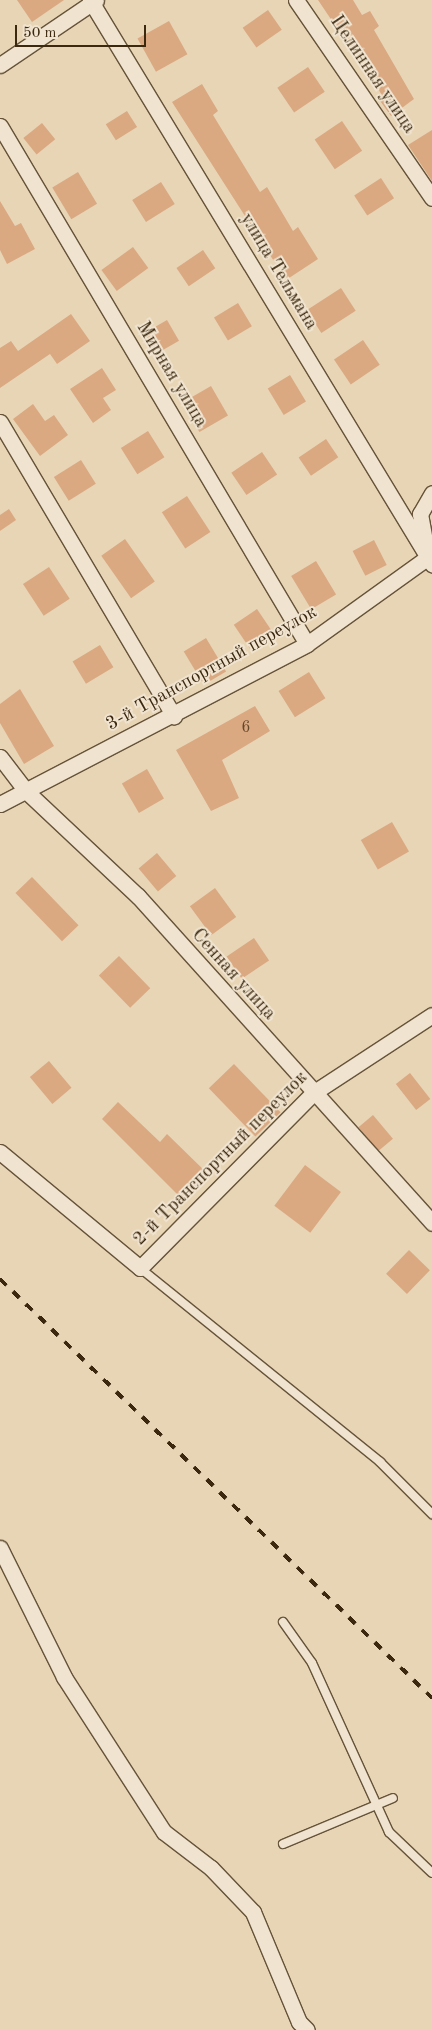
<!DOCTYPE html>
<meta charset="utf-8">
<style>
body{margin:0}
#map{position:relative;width:432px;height:2030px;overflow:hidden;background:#e8d5b6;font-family:"Old Standard TT",serif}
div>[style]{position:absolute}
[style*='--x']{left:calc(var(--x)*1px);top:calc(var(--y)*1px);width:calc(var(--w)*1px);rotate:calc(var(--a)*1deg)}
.building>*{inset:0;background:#daa982;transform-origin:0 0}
.roads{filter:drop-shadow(1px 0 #665339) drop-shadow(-1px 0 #665339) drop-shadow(0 1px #665339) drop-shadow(0 -1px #665339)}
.lane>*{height:8px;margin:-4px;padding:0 4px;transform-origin:4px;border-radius:4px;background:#f0e4d0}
.street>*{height:15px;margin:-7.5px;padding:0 7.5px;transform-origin:7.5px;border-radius:7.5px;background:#f0e4d0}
.rail>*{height:4px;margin-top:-2px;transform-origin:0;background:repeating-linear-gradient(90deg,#3b280f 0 9px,transparent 0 18px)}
span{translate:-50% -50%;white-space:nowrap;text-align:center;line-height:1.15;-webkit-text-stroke:4px #f0e4d0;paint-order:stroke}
.number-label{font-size:16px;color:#63482c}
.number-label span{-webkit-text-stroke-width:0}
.street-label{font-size:19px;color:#3b280f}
.scale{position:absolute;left:15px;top:25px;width:131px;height:22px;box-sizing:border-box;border:2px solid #3b280f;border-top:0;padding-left:6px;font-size:15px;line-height:18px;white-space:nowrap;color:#3b280f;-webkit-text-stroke:4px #f0e4d0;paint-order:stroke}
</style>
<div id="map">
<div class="building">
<div style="clip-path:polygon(17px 0,64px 0,32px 22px)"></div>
<div style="clip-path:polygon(318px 0,353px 0,362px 15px,370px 11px,379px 26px,374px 30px,414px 99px,391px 116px,378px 98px,382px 95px)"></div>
<div style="left:268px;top:10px;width:24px;height:31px;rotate:55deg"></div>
<div style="left:169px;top:21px;width:38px;height:36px;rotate:61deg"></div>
<div style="left:308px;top:67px;width:30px;height:37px;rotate:56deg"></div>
<div style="clip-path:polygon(202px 84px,218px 111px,213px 115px,260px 192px,267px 187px,293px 231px,298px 227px,318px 259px,286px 280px,172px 102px)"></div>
<div style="left:127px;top:111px;width:19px;height:25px;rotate:58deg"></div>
<div style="left:342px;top:121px;width:36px;height:33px;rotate:56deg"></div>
<div style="left:42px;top:123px;width:21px;height:24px;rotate:51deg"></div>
<div style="clip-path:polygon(432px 130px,432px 181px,408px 145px)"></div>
<div style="left:78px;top:172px;width:37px;height:30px;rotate:59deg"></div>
<div style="left:381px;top:178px;width:24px;height:32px;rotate:57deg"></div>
<div style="left:161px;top:182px;width:26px;height:34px;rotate:58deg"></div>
<div style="clip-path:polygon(0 201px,15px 226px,21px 223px,35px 249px,7px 264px,0 250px)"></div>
<div style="left:133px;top:247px;width:26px;height:39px;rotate:54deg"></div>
<div style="left:203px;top:250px;width:22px;height:32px;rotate:56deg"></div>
<div style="left:341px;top:288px;width:27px;height:41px;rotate:57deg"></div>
<div style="left:238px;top:303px;width:27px;height:28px;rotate:59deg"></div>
<div style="clip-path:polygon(71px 314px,90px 341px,57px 364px,50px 354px,0 388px,0 348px,11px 341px,18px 351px)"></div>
<div style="left:167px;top:320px;width:24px;height:29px;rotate:60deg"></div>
<div style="left:363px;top:340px;width:30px;height:35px;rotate:56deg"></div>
<div style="clip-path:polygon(102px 368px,116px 390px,103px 398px,111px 410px,93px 423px,70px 389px)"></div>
<div style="left:290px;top:375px;width:31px;height:26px;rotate:59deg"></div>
<div style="left:211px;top:386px;width:34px;height:33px;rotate:60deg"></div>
<div style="clip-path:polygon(33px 404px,45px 421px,54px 415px,68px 435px,40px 456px,13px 419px)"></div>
<div style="left:148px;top:431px;width:31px;height:32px;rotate:58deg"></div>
<div style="left:326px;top:439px;width:22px;height:33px;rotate:56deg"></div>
<div style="left:262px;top:452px;width:27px;height:37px;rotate:56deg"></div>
<div style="left:81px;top:460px;width:28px;height:32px;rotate:58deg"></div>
<div style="left:187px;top:496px;width:43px;height:30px;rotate:57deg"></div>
<div style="clip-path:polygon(9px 509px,16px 520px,0 531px,0 515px)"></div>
<div style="left:125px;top:539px;width:52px;height:29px;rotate:55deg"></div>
<div style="left:374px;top:540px;width:28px;height:24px;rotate:63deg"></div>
<div style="left:316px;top:561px;width:39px;height:29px;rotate:59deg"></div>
<div style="left:49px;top:567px;width:38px;height:31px;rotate:57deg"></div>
<div style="left:257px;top:609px;width:29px;height:28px;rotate:56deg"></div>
<div style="left:206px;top:638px;width:39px;height:26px;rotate:59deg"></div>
<div style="left:100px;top:645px;width:26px;height:32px;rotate:59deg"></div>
<div style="left:309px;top:672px;width:31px;height:36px;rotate:58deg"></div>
<div style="clip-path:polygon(20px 689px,54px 746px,24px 764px,0 723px,0 704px)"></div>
<div style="clip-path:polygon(255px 706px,270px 731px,222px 760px,239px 798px,211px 811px,176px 750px)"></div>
<div style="left:147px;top:769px;width:34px;height:29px;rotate:60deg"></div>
<div style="left:392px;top:822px;width:34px;height:36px;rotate:60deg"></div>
<div style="left:157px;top:853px;width:30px;height:24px;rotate:50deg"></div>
<div style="left:32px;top:877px;width:67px;height:23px;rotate:46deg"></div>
<div style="left:215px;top:888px;width:36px;height:31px;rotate:54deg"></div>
<div style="left:254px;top:938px;width:27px;height:33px;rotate:56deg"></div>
<div style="left:119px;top:956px;width:45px;height:28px;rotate:46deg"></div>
<div style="left:49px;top:1061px;width:35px;height:25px;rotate:50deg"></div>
<div style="left:234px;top:1064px;width:67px;height:35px;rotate:46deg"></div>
<div style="left:410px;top:1073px;width:33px;height:18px;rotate:52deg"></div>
<div style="clip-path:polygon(118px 1102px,160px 1142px,167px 1134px,210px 1176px,185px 1202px,102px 1119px)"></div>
<div style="left:373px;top:1115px;width:31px;height:19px;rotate:50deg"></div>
<div style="left:305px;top:1165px;width:45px;height:51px;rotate:37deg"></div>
<div style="left:409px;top:1250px;width:29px;height:33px;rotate:44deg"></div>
</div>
<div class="roads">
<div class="lane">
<div style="--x:140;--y:1268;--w:309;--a:38.9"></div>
<div style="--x:380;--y:1462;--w:74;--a:45"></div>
<div style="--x:283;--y:1622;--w:50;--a:54.7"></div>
<div style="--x:312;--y:1663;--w:186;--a:65.5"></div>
<div style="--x:389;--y:1832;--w:59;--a:43.6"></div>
<div style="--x:283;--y:1844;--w:119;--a:-22.7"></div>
</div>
<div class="street">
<div style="--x:90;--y:0;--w:660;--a:58.77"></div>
<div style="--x:296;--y:0;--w:240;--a:55.5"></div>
<div style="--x:0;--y:65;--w:116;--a:-34.1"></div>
<div style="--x:0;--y:126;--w:602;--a:59.35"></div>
<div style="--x:0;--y:422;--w:342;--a:59.4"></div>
<div style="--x:0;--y:757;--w:43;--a:52.6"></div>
<div style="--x:26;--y:791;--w:154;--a:43.2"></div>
<div style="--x:138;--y:896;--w:440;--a:48"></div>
<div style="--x:0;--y:804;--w:346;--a:-27.5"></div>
<div style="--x:307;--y:644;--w:149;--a:-35.7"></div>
<div style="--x:428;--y:557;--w:44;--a:-100.5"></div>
<div style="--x:420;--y:514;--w:24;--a:-60"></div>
<div style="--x:0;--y:1152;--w:182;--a:39.6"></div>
<div style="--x:140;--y:1268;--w:246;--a:-45.3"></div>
<div style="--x:313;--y:1093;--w:142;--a:-33.2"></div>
<div style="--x:0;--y:1548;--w:144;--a:63.6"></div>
<div style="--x:64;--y:1677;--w:184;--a:57.2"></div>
<div style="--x:164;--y:1832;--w:59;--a:37.5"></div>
<div style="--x:211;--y:1868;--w:61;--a:46.3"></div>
<div style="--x:253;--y:1912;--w:119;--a:67.3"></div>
<div style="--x:299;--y:2022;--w:11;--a:45"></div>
</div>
</div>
<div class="rail">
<div style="--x:0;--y:1279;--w:602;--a:44.12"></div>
</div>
<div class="number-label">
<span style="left:246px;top:728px">6</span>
</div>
<div class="street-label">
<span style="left:372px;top:75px;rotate:56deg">Целинная улица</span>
<span style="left:278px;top:272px;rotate:59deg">улица Тельмана</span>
<span style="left:171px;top:375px;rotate:59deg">Мирная улица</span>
<span style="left:212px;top:669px;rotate:-29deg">3-й Транспортный переулок</span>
<span style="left:233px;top:975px;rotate:48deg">Сенная улица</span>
<span style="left:221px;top:1159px;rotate:-45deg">2-й Транспортный переулок</span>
</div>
<div class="scale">50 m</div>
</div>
